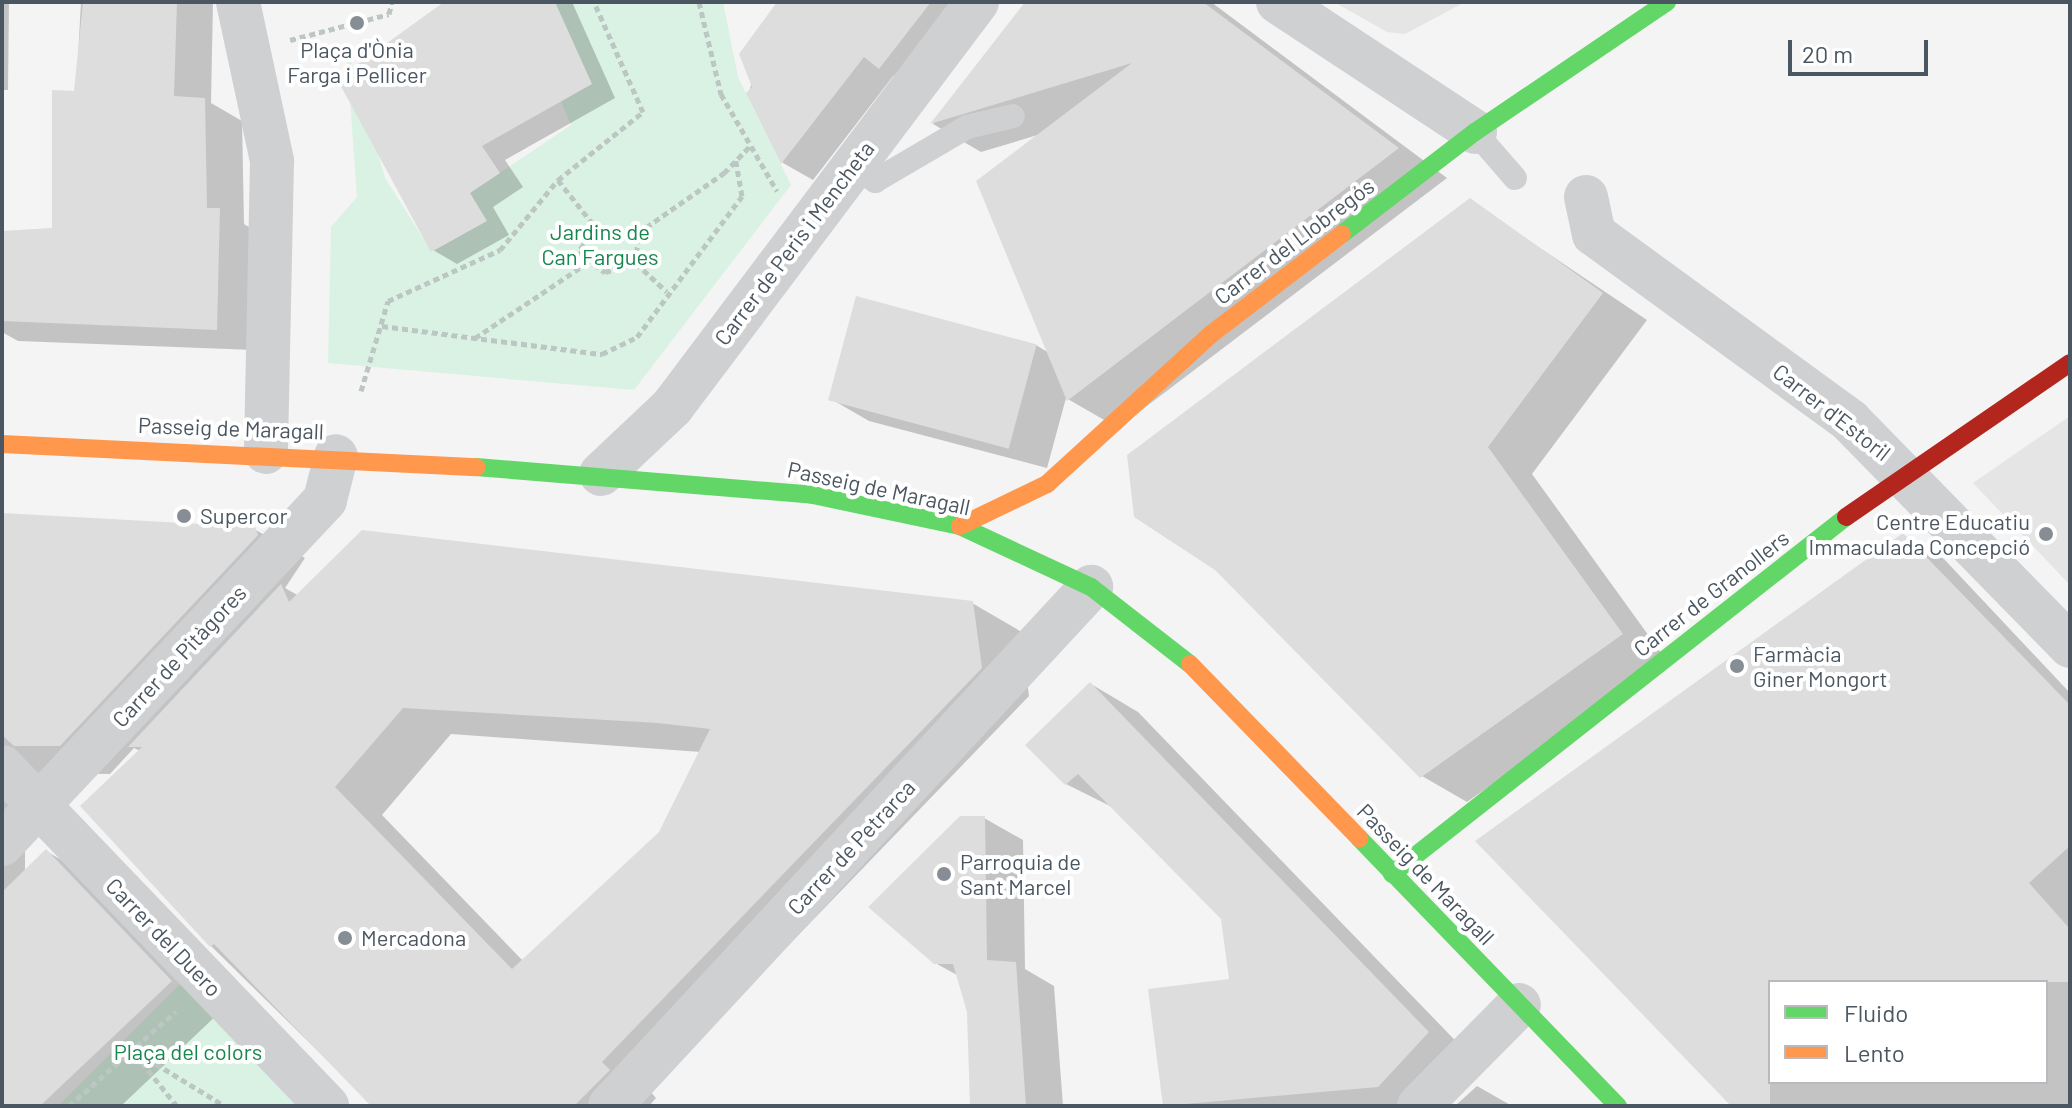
<!DOCTYPE html>
<meta charset="utf-8">
<style>
body{margin:0}
#map{position:relative;width:2072px;height:1108px;overflow:hidden;background:#f4f4f4;font-family:Barlow,sans-serif}
div>[style]{position:absolute}
[style*='--x']{left:calc(var(--x)*1px);top:calc(var(--y)*1px);width:calc(var(--w)*1px);rotate:calc(var(--a)*1deg)}
.education>*{inset:0;background:#e6e5e6}
.green>*{inset:0;background:#d9f2e3}
.shadow>*{inset:0;background:#0003}
.building>*{inset:0;background:#ddddde;transform-origin:0 0}
.path>*{height:5px;margin-top:-2.5px;transform-origin:0;background:repeating-linear-gradient(90deg,#bcc7c4 0 6px,transparent 0 10px)}
.lane>*{height:24px;margin:-12px;padding:0 12px;transform-origin:12px;border-radius:12px;background:#ced0d2}
.street>*{height:44px;margin:-22px;padding:0 22px;transform-origin:22px;border-radius:22px;background:#ced0d2}
.fast>*{height:18px;margin:-9px;padding:0 9px;transform-origin:9px;border-radius:9px;background:#63d668}
.slow>*{height:18px;margin:-9px;padding:0 9px;transform-origin:9px;border-radius:9px;background:#ff974d}
.jam>*{height:18px;margin:-9px;padding:0 9px;transform-origin:9px;border-radius:9px;background:#b3261e}
.dots>*{width:22px;height:22px;translate:-50% -50%;box-sizing:border-box;border:4px solid #fff;border-radius:50%}
span{translate:-50% -50%;white-space:nowrap;text-align:center;line-height:1.15;-webkit-text-stroke:8px #fff;paint-order:stroke}
.poi-label{font-size:22px;color:#4a5661}
.left{translate:0 -50%;text-align:left}
.right{translate:-100% -50%;text-align:right}
.park-label{font-size:22px;color:#17864f}
.street-label{font-size:22px;color:#4a5661}
.frame{position:absolute;inset:0;border:4px solid #4a5661;pointer-events:none}
.legend{position:absolute;left:1768px;top:980px;width:280px;height:104px;box-sizing:border-box;background:#fff;border:2px solid #b7bbc0;margin:0;padding:10px 14px;list-style:none;font-size:24px;color:#4a5661}
.legend li{display:flex;align-items:center;gap:16px;height:40px}
.legend b{width:40px;border:2px solid #b7bbc0}
.scale{position:absolute;left:1788px;top:40px;width:140px;height:36px;box-sizing:border-box;border:4px solid #4a5661;border-top:0;padding-left:10px;font-size:24px;line-height:28px;white-space:nowrap;color:#4a5661;-webkit-text-stroke:6px #fff;paint-order:stroke}
</style>
<div id="map">
<div class="education">
<div style="clip-path:polygon(1334px 2px,1465px 2px,1405px 34px,1387px 32px)"></div>
<div style="clip-path:polygon(2070px 416px,2070px 585px,1973px 483px)"></div>
</div>
<div class="green">
<div style="clip-path:polygon(519px 2px,723px 2px,738px 77px,791px 185px,634px 390px,328px 363px,331px 227px,357px 197px,346px 43px,385px 178px,432px 252px,486px 221px,470px 193px,571px 125px)"></div>
<div style="clip-path:polygon(189px 975px,309px 1106px,58px 1106px)"></div>
</div>
<div class="shadow">
<div style="clip-path:polygon(2px 2px,9px 2px,8px 90px,2px 90px)"></div>
<div style="clip-path:polygon(81px 2px,213px 2px,211px 103px,242px 121px,244px 224px,257px 232px,254px 350px,18px 341px,2px 332px,2px 233px,54px 230px,76px 93px)"></div>
<div style="clip-path:polygon(450px 2px,572px 2px,615px 98px,505px 160px,523px 187px,493px 207px,509px 235px,457px 264px,433px 250px)"></div>
<div style="clip-path:polygon(780px 2px,976px 2px,911px 85px,894px 75px,813px 180px,783px 163px,748px 94px)"></div>
<div style="clip-path:polygon(1027px 2px,1211px 2px,1447px 178px,1118px 428px,1066px 398px,1047px 468px,869px 421px,831px 399px,1036px 345px,1049px 353px,1041px 134px,981px 152px,933px 124px)"></div>
<div style="clip-path:polygon(1470px 201px,1647px 320px,1532px 474px,1667px 661px,1467px 802px,1422px 776px)"></div>
<div style="clip-path:polygon(evenodd,2px 519px,254px 529px,305px 558px,285px 588px,299px 596px,972px 603px,1020px 631px,1029px 696px,649px 1090px,656px 1098px,649px 1106px,374px 1106px,211px 946px,140px 751px,134px 748px,110px 774px,25px 773px,25px 872px,46px 851px,96px 880px,221px 1011px,121px 1106px,2px 1106px,2px 519px,451px 734px,701px 752px,661px 833px,523px 961px,382px 815px,451px 734px)"></div>
<div style="clip-path:polygon(evenodd,1903px 535px,1944px 559px,2070px 693px,2070px 1106px,1734px 1106px,1478px 841px,1903px 535px,1770px 982px,2046px 982px,2046px 1082px,1770px 1082px,1770px 982px)"></div>
<div style="clip-path:polygon(1091px 684px,1138px 712px,1475px 1061px,1433px 1106px,1165px 1106px,1150px 991px,1231px 981px,1223px 918px,1116px 809px,1066px 784px)"></div>
<div style="clip-path:polygon(984px 818px,1023px 840px,1025px 969px,1054px 986px,1063px 1106px,972px 1106px,969px 1012px,959px 976px,935px 963px)"></div>
<div style="clip-path:polygon(1477px 1086px,1512px 1106px,1455px 1106px)"></div>
</div>
<div class="building">
<div style="clip-path:polygon(83px 2px,177px 2px,174px 96px,205px 98px,207px 208px,220px 208px,217px 330px,2px 321px,2px 231px,52px 228px,52px 90px,74px 91px)"></div>
<div style="clip-path:polygon(444px 2px,555px 2px,592px 84px,482px 146px,500px 173px,470px 193px,487px 221px,431px 252px,337px 79px)"></div>
<div style="clip-path:polygon(777px 2px,931px 2px,879px 69px,864px 57px,781px 164px,746px 93px,752px 87px,739px 54px)"></div>
<div style="clip-path:polygon(1025px 2px,1203px 2px,1399px 148px,1067px 401px,976px 181px,1132px 63px,930px 124px)"></div>
<div style="clip-path:polygon(1470px 198px,1603px 293px,1488px 447px,1623px 634px,1420px 778px,1215px 570px,1134px 517px,1127px 455px)"></div>
<div style="left:856px;top:296px;width:187px;height:108px;rotate:15deg"></div>
<div style="clip-path:polygon(2px 513px,255px 527px,258px 535px,60px 746px,14px 746px,2px 735px)"></div>
<div style="clip-path:polygon(evenodd,362px 530px,973px 601px,982px 668px,602px 1062px,610px 1070px,574px 1106px,371px 1106px,214px 944px,210px 947px,80px 806px,142px 747px,128px 747px,281px 584px,289px 602px,362px 530px,403px 708px,658px 723px,710px 729px,659px 832px,512px 969px,335px 787px,403px 708px)"></div>
<div style="clip-path:polygon(1903px 533px,2070px 705px,2070px 846px,2029px 883px,2070px 929px,2070px 982px,1770px 982px,1770px 1106px,1731px 1106px,1475px 841px)"></div>
<div style="clip-path:polygon(1090px 682px,1429px 1032px,1378px 1087px,1163px 1106px,1148px 989px,1229px 979px,1221px 919px,1078px 774px,1065px 785px,1025px 745px)"></div>
<div style="clip-path:polygon(960px 816px,985px 816px,987px 960px,1016px 962px,1026px 1106px,970px 1106px,967px 1012px,953px 964px,934px 964px,868px 907px)"></div>
<div style="clip-path:polygon(46px 849px,172px 981px,40px 1106px,2px 1106px,2px 892px)"></div>
</div>
<div class="path">
<div style="--x:699;--y:2;--w:95;--a:76.6"></div>
<div style="--x:721;--y:94;--w:112;--a:60"></div>
<div style="--x:290;--y:40;--w:102;--a:-14.7"></div>
<div style="--x:389;--y:14;--w:12;--a:-76"></div>
<div style="--x:558;--y:180;--w:61;--a:51.6"></div>
<div style="--x:638;--y:233;--w:42;--a:-173.2"></div>
<div style="--x:596;--y:228;--w:30;--a:127"></div>
<div style="--x:578;--y:252;--w:34;--a:37"></div>
<div style="--x:605;--y:272;--w:32;--a:-16"></div>
<div style="--x:636;--y:263;--w:30;--a:-86"></div>
<div style="--x:638;--y:233;--w:105;--a:-34.9"></div>
<div style="--x:724;--y:173;--w:40;--a:-46"></div>
<div style="--x:636;--y:263;--w:42;--a:43.1"></div>
<div style="--x:382;--y:326;--w:222;--a:7.3"></div>
<div style="--x:602;--y:354;--w:39;--a:-26"></div>
<div style="--x:637;--y:337;--w:176;--a:-53.3"></div>
<div style="--x:742;--y:196;--w:36;--a:-100"></div>
<div style="--x:475;--y:338;--w:138;--a:-33.8"></div>
<div style="--x:361;--y:391;--w:94;--a:-73.3"></div>
<div style="--x:388;--y:301;--w:123;--a:-24.5"></div>
<div style="--x:500;--y:250;--w:91;--a:-50.4"></div>
<div style="--x:558;--y:180;--w:109;--a:-38.7"></div>
<div style="--x:643;--y:112;--w:120;--a:-114"></div>
<div style="--x:69;--y:1106;--w:143;--a:-41.6"></div>
<div style="--x:177;--y:1106;--w:75;--a:-129"></div>
<div style="--x:130;--y:1048;--w:111;--a:31.4"></div>
</div>
<div class="lane">
<div style="--x:1475;--y:132;--w:61;--a:49"></div>
<div style="--x:852;--y:164;--w:29;--a:36"></div>
<div style="--x:875;--y:181;--w:107;--a:-30.4"></div>
<div style="--x:967;--y:127;--w:47;--a:-13.4"></div>
</div>
<div class="street">
<div style="--x:238;--y:2;--w:163;--a:77.9"></div>
<div style="--x:272;--y:161;--w:291;--a:91.2"></div>
<div style="--x:1278;--y:2;--w:236;--a:33.4"></div>
<div style="--x:1586;--y:197;--w:38;--a:78"></div>
<div style="--x:1594;--y:234;--w:317;--a:36.1"></div>
<div style="--x:1850;--y:421;--w:315;--a:45.6"></div>
<div style="--x:601;--y:474;--w:98;--a:-43.3"></div>
<div style="--x:672;--y:407;--w:507;--a:-53.02"></div>
<div style="--x:2;--y:767;--w:470;--a:46.2"></div>
<div style="--x:2;--y:844;--w:472;--a:-46.8"></div>
<div style="--x:325;--y:500;--w:45;--a:-76"></div>
<div style="--x:610;--y:1106;--w:708;--a:-47.18"></div>
<div style="--x:1419;--y:1106;--w:142;--a:-45.3"></div>
</div>
<div class="fast">
<div style="--x:1342;--y:234;--w:168;--a:-37.5"></div>
<div style="--x:1475;--y:132;--w:232;--a:-34.1"></div>
<div style="--x:476;--y:467;--w:338;--a:4.7"></div>
<div style="--x:813;--y:495;--w:150;--a:11.9"></div>
<div style="--x:960;--y:526;--w:145;--a:25"></div>
<div style="--x:1091;--y:587;--w:125;--a:37.9"></div>
<div style="--x:1359;--y:838;--w:373;--a:46"></div>
<div style="--x:1392;--y:874;--w:578;--a:-38.18"></div>
</div>
<div class="slow">
<div style="--x:2;--y:444;--w:475;--a:2.8"></div>
<div style="--x:960;--y:526;--w:97;--a:-25.8"></div>
<div style="--x:1047;--y:484;--w:221;--a:-42.4"></div>
<div style="--x:1210;--y:335;--w:166;--a:-37.4"></div>
<div style="--x:1190;--y:664;--w:243;--a:45.8"></div>
</div>
<div class="jam">
<div style="--x:1846;--y:517;--w:272;--a:-34.5"></div>
</div>
<div class="dots">
<div style="left:357px;top:23px;background:#868d94"></div>
<div style="left:184px;top:516px;background:#868d94"></div>
<div style="left:2046px;top:534px;background:#868d94"></div>
<div style="left:1737px;top:666px;background:#868d94"></div>
<div style="left:944px;top:874px;background:#868d94"></div>
<div style="left:345px;top:938px;background:#868d94"></div>
</div>
<div class="poi-label">
<span style="left:357px;top:62px">Plaça d'Ònia<br>Farga i Pellicer</span>
<span class="left" style="left:200px;top:516px">Supercor</span>
<span class="right" style="left:2030px;top:534px">Centre Educatiu<br>Immaculada Concepció</span>
<span class="left" style="left:1753px;top:666px">Farmàcia<br>Giner Mongort</span>
<span class="left" style="left:960px;top:874px">Parroquia de<br>Sant Marcel</span>
<span class="left" style="left:361px;top:938px">Mercadona</span>
</div>
<div class="park-label">
<span style="left:600px;top:244px">Jardins de<br>Can Fargues</span>
<span style="left:188px;top:1052px">Plaça del colors</span>
</div>
<div class="street-label">
<span style="left:1294px;top:241px;rotate:-37deg">Carrer del Llobregós</span>
<span style="left:794px;top:243px;rotate:-53deg">Carrer de Peris i Mencheta</span>
<span style="left:1832px;top:412px;rotate:38deg">Carrer d'Estoril</span>
<span style="left:231px;top:428px;rotate:2deg">Passeig de Maragall</span>
<span style="left:879px;top:488px;rotate:12deg">Passeig de Maragall</span>
<span style="left:1711px;top:593px;rotate:-38deg">Carrer de Granollers</span>
<span style="left:179px;top:656px;rotate:-47deg">Carrer de Pitàgores</span>
<span style="left:851px;top:847px;rotate:-47deg">Carrer de Petrarca</span>
<span style="left:1426px;top:874px;rotate:46deg">Passeig de Maragall</span>
<span style="left:164px;top:937px;rotate:46deg">Carrer del Duero</span>
</div>
<div class="frame"></div>
<ul class="legend">
<li><b style="height:10px;background:#63d668"></b>Fluido</li>
<li><b style="height:10px;background:#ff974d"></b>Lento</li>
</ul>
<div class="scale">20 m</div>
</div>
